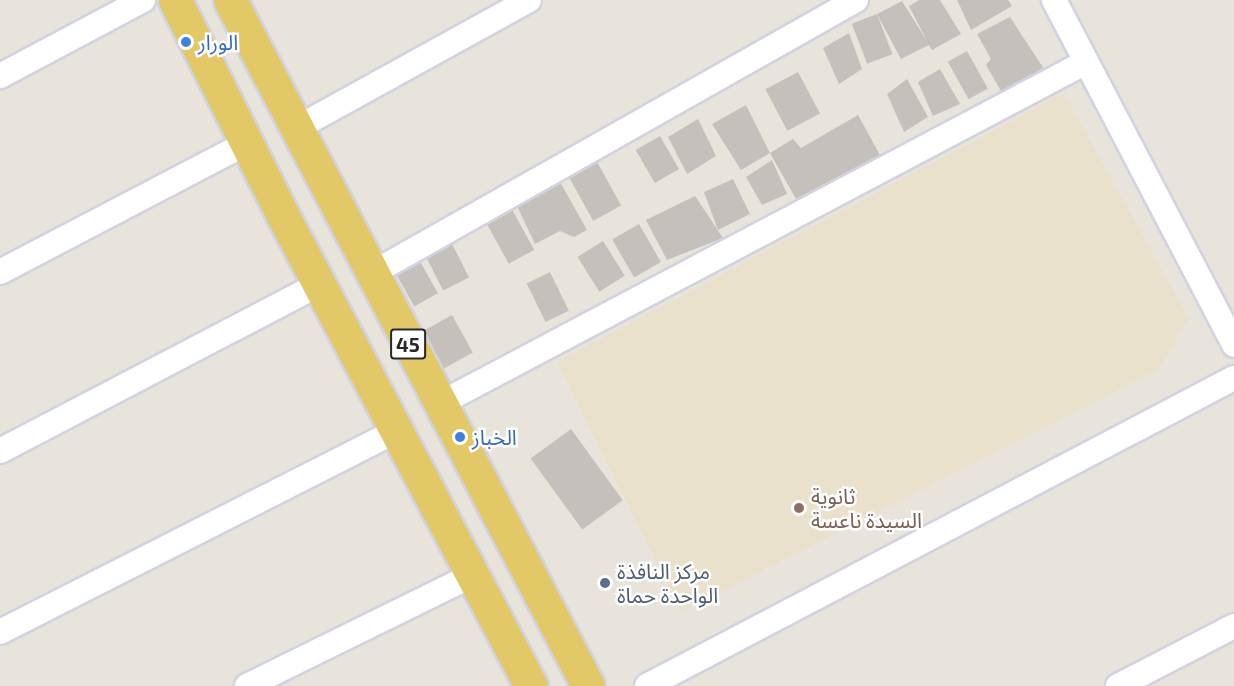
<!DOCTYPE html>
<meta charset="utf-8">
<style>
body{margin:0}
#map{position:relative;width:1234px;height:686px;overflow:hidden;background:#e9e4db;font-family:"Exo 2","Noto Sans Arabic",sans-serif}
div>[style]{position:absolute}
[style*='--x']{left:calc(var(--x)*1px);top:calc(var(--y)*1px);width:calc(var(--w)*1px);rotate:calc(var(--a)*1deg)}
.education>*{inset:0;background:#eae1cc}
.building>*{inset:0;background:#c5c0bb;transform-origin:0 0}
.roads{filter:drop-shadow(2px 0 #d1d3e0) drop-shadow(-2px 0 #d1d3e0) drop-shadow(0 2px #d1d3e0) drop-shadow(0 -2px #d1d3e0)}
.minor>*{height:24px;margin:-12px;padding:0 12px;transform-origin:12px;border-radius:12px;background:#fff}
.primary>*{height:33px;margin:-16.5px;padding:0 16.5px;transform-origin:16.5px;border-radius:16.5px;background:#e3c867}
.dots>*{width:16px;height:16px;translate:-50% -50%;box-sizing:border-box;border:3px solid #fff;border-radius:50%}
span{translate:-50% -50%;white-space:nowrap;text-align:center;line-height:1.15;-webkit-text-stroke:5px #fff;paint-order:stroke}
.shield-label span{padding:2px 4px;background:#fff;border:2px solid;border-radius:4px;-webkit-text-stroke-width:0}
.shield-label{font-size:20px;color:#282828;font-weight:700}
.shop-label{font-size:21px;color:#366cbe}
.left{translate:0 -50%;text-align:left}
.education-label{font-size:21px;color:#785e54}
.service-label{font-size:21px;color:#4e5e75}
</style>
<div id="map">
<div class="education">
<div style="clip-path:polygon(1064px 93px,1189px 319px,1158px 370px,681px 612px,557px 362px)"></div>
</div>
<div class="building">
<div style="clip-path:polygon(919px 0,940px 0,961px 34px,932px 50px,929px 45px,901px 59px,877px 14px,902px 1px,927px 41px,909px 6px)"></div>
<div style="clip-path:polygon(957px 0,1008px 0,1012px 6px,971px 30px)"></div>
<div style="left:877px;top:14px;width:43px;height:27px;rotate:69deg"></div>
<div style="clip-path:polygon(1010px 17px,1044px 69px,1001px 91px,986px 65px,991px 59px,977px 34px)"></div>
<div style="clip-path:polygon(849px 33px,862px 69px,839px 84px,823px 48px)"></div>
<div style="left:967px;top:51px;width:43px;height:22px;rotate:61deg"></div>
<div style="clip-path:polygon(940px 69px,960px 104px,933px 116px,918px 82px)"></div>
<div style="left:798px;top:72px;width:47px;height:37px;rotate:62deg"></div>
<div style="clip-path:polygon(907px 79px,928px 117px,904px 132px,887px 94px)"></div>
<div style="clip-path:polygon(746px 105px,770px 153px,793px 139px,801px 148px,858px 115px,880px 155px,796px 199px,770px 153px,741px 170px,712px 124px)"></div>
<div style="clip-path:polygon(698px 119px,716px 156px,687px 174px,668px 137px)"></div>
<div style="left:660px;top:136px;width:38px;height:28px;rotate:60deg"></div>
<div style="left:596px;top:160px;width:52px;height:32px;rotate:61deg"></div>
<div style="clip-path:polygon(772px 160px,787px 194px,762px 205px,746px 177px)"></div>
<div style="clip-path:polygon(733px 179px,750px 214px,718px 230px,704px 192px)"></div>
<div style="clip-path:polygon(559px 180px,587px 230px,574px 237px,560px 231px,535px 244px,516px 204px)"></div>
<div style="clip-path:polygon(695px 196px,723px 238px,667px 260px,646px 220px)"></div>
<div style="left:510px;top:206px;width:50px;height:29px;rotate:61deg"></div>
<div style="left:639px;top:224px;width:44px;height:31px;rotate:60deg"></div>
<div style="left:450px;top:240px;width:42px;height:29px;rotate:63deg"></div>
<div style="left:603px;top:241px;width:41px;height:30px;rotate:58deg"></div>
<div style="left:416px;top:254px;width:45px;height:27px;rotate:61deg"></div>
<div style="left:550px;top:272px;width:43px;height:26px;rotate:64deg"></div>
<div style="left:452px;top:315px;width:43px;height:34px;rotate:61deg"></div>
<div style="left:571px;top:429px;width:88px;height:50px;rotate:54deg"></div>
</div>
<div class="roads">
<div class="minor">
<div style="--x:1054;--y:0;--w:389;--a:62.4"></div>
<div style="--x:0;--y:76;--w:162;--a:-28"></div>
<div style="--x:297;--y:128;--w:265;--a:-28.9"></div>
<div style="--x:0;--y:272;--w:279;--a:-27.6"></div>
<div style="--x:371;--y:274;--w:557;--a:-29.46"></div>
<div style="--x:439;--y:404;--w:732;--a:-27.86"></div>
<div style="--x:0;--y:451;--w:361;--a:-27.6"></div>
<div style="--x:0;--y:632;--w:445;--a:-26.9"></div>
<div style="--x:247;--y:686;--w:252;--a:-26.2"></div>
<div style="--x:647;--y:686;--w:663;--a:-27.69"></div>
<div style="--x:1118;--y:686;--w:131;--a:-27.3"></div>
</div>
<div class="primary">
<div style="--x:175;--y:0;--w:239;--a:63.4"></div>
<div style="--x:282;--y:214;--w:534;--a:62.19"></div>
<div style="--x:230;--y:0;--w:774;--a:62.44"></div>
</div>
</div>
<div class="dots">
<div style="left:186px;top:42px;background:#3f7fe0"></div>
<div style="left:460px;top:437px;background:#3f7fe0"></div>
<div style="left:799px;top:508px;background:#8d6e63"></div>
<div style="left:605px;top:583px;background:#5c6f8a"></div>
</div>
<div class="shield-label">
<span style="left:408px;top:344px">45</span>
</div>
<div class="shop-label">
<span class="left" style="left:198px;top:42px">الورار</span>
<span class="left" style="left:472px;top:437px">الخباز</span>
</div>
<div class="education-label">
<span class="left" style="left:811px;top:508px">ثانوية<br>السيدة ناعسة</span>
</div>
<div class="service-label">
<span class="left" style="left:617px;top:583px">مركز النافذة<br>الواحدة حماة</span>
</div>
</div>
